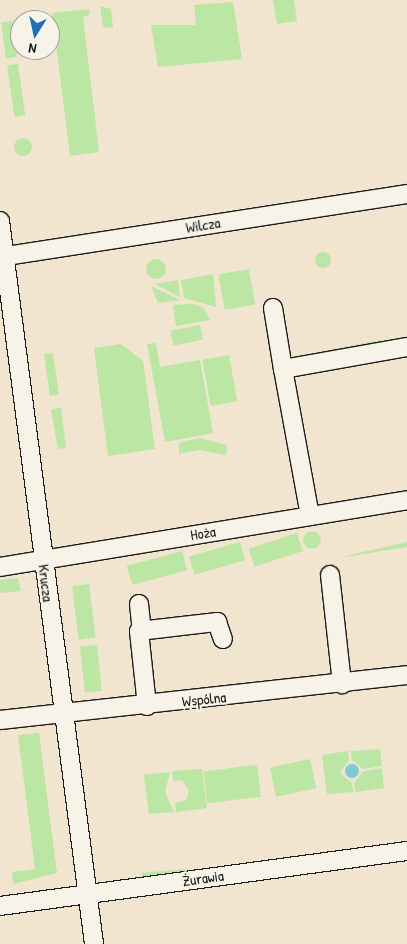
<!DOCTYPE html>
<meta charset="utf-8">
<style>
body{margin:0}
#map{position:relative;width:407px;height:944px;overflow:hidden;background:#f1e5cf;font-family:"Patrick Hand",sans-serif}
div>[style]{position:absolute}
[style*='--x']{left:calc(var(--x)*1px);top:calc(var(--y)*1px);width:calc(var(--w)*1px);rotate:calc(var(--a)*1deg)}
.green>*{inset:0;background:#bbe6a3;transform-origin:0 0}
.round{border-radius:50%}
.water>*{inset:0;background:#7ccdd2}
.roads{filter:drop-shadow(1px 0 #1c1c1c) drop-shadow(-1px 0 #1c1c1c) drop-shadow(0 1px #1c1c1c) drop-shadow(0 -1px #1c1c1c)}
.minor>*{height:18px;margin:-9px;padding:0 9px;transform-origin:9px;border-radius:9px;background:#f7f3e8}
span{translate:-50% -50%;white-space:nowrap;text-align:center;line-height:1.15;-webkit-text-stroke:4.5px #f7f3e8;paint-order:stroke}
.street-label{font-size:15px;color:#1c1c1c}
.north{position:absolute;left:10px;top:10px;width:50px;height:50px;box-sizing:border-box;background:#f7f3e8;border:1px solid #9f9d96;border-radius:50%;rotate:190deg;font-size:14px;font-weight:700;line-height:20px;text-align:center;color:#1c1c1c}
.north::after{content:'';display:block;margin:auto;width:18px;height:22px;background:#1f6fb2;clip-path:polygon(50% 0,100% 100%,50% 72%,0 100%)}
</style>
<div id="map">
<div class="green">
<div style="clip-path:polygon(273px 0,294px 0,297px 21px,277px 24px)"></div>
<div style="clip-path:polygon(233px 2px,242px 59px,158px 67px,151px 25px,196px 25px,194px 5px)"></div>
<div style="clip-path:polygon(100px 6px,111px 9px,113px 28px,103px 27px)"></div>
<div style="clip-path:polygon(89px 9px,90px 15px,83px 17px,99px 152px,70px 156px,52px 13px)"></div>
<div style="left:12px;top:21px;width:36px;height:11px;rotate:82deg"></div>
<div style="left:18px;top:64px;width:52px;height:11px;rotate:82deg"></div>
<div class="round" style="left:14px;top:138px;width:18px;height:18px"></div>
<div class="round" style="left:315px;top:252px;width:16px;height:16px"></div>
<div class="round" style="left:146px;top:259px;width:20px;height:20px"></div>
<div style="left:249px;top:269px;width:36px;height:31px;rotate:80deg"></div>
<div style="clip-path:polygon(213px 274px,216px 307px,184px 298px,181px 280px)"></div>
<div style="clip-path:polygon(178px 280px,180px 297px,155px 284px)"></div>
<div style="clip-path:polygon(151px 286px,180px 300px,158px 303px)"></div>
<div style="clip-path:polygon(193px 304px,203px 307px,210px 320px,176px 326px,173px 305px)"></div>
<div style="left:200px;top:325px;width:15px;height:30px;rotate:79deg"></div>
<div style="left:380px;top:340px;width:5px;height:78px;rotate:79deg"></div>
<div style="clip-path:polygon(156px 343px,160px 367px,200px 360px,213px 433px,165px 442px,147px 344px)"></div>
<div style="clip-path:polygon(121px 344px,143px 361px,155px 449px,108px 456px,94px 348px)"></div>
<div style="left:53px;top:353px;width:42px;height:9px;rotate:82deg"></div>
<div style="left:229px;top:355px;width:47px;height:27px;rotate:80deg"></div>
<div style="clip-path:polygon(61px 407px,66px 448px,58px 449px,51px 410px)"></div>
<div style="clip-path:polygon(199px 438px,227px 445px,226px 455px,199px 450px,179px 454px,179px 443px)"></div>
<div class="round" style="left:303px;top:531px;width:18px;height:18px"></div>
<div style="left:297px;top:533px;width:19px;height:51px;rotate:72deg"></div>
<div style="left:240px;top:542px;width:19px;height:53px;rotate:74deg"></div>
<div style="clip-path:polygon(407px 542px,407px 547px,345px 557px,345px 556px)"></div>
<div style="left:182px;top:551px;width:20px;height:57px;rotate:75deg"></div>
<div style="clip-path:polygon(18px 578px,21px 591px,0 593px,0 580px)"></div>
<div style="left:89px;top:584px;width:54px;height:17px;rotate:83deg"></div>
<div style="left:97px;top:645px;width:46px;height:17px;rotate:84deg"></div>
<div style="clip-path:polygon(39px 733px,57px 873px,13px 884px,12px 872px,35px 869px,18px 735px)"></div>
<div style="clip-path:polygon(380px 749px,382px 766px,363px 769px,352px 760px,351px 751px)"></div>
<div style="clip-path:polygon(348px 751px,349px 760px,340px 773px,352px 783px,353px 792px,327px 794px,322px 755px)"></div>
<div style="left:310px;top:759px;width:30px;height:41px;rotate:78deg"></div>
<div style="left:257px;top:765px;width:32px;height:54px;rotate:83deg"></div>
<div style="clip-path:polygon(382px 768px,384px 788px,355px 792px,354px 783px,364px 771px)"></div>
<div style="clip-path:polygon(202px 769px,207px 808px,176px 812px,175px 803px,186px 800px,189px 791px,182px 780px,173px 781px,172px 771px)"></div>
<div style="clip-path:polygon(170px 772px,165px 792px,174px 812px,149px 814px,144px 775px)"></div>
<div style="clip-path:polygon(185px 869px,188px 872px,142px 878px,141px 873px)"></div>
</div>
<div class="water">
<div class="round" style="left:345px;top:764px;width:14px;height:14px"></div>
</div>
<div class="roads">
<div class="minor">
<div style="--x:0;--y:221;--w:729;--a:82.59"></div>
<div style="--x:0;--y:257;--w:412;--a:-8.8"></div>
<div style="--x:273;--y:308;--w:62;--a:80.7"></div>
<div style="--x:310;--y:516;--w:149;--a:-100.4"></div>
<div style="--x:283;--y:369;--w:126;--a:-10.1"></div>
<div style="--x:0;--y:567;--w:412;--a:-9.3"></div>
<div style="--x:330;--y:575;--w:110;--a:83.7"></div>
<div style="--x:139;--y:604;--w:27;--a:84"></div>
<div style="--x:147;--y:706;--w:75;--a:-96.1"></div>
<div style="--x:139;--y:631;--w:79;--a:-6.6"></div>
<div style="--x:217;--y:622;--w:18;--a:71"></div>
<div style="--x:0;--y:720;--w:409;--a:-6.3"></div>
<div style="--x:0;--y:906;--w:411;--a:-7.7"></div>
</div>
</div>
<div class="street-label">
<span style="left:203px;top:225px;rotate:-9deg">Wilcza</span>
<span style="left:203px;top:533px;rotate:-9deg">Hoża</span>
<span style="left:46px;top:583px;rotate:83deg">Krucza</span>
<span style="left:204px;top:699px;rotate:-6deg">Wspólna</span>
<span style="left:203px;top:878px;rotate:-8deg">Żurawia</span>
</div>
<div class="north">N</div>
</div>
